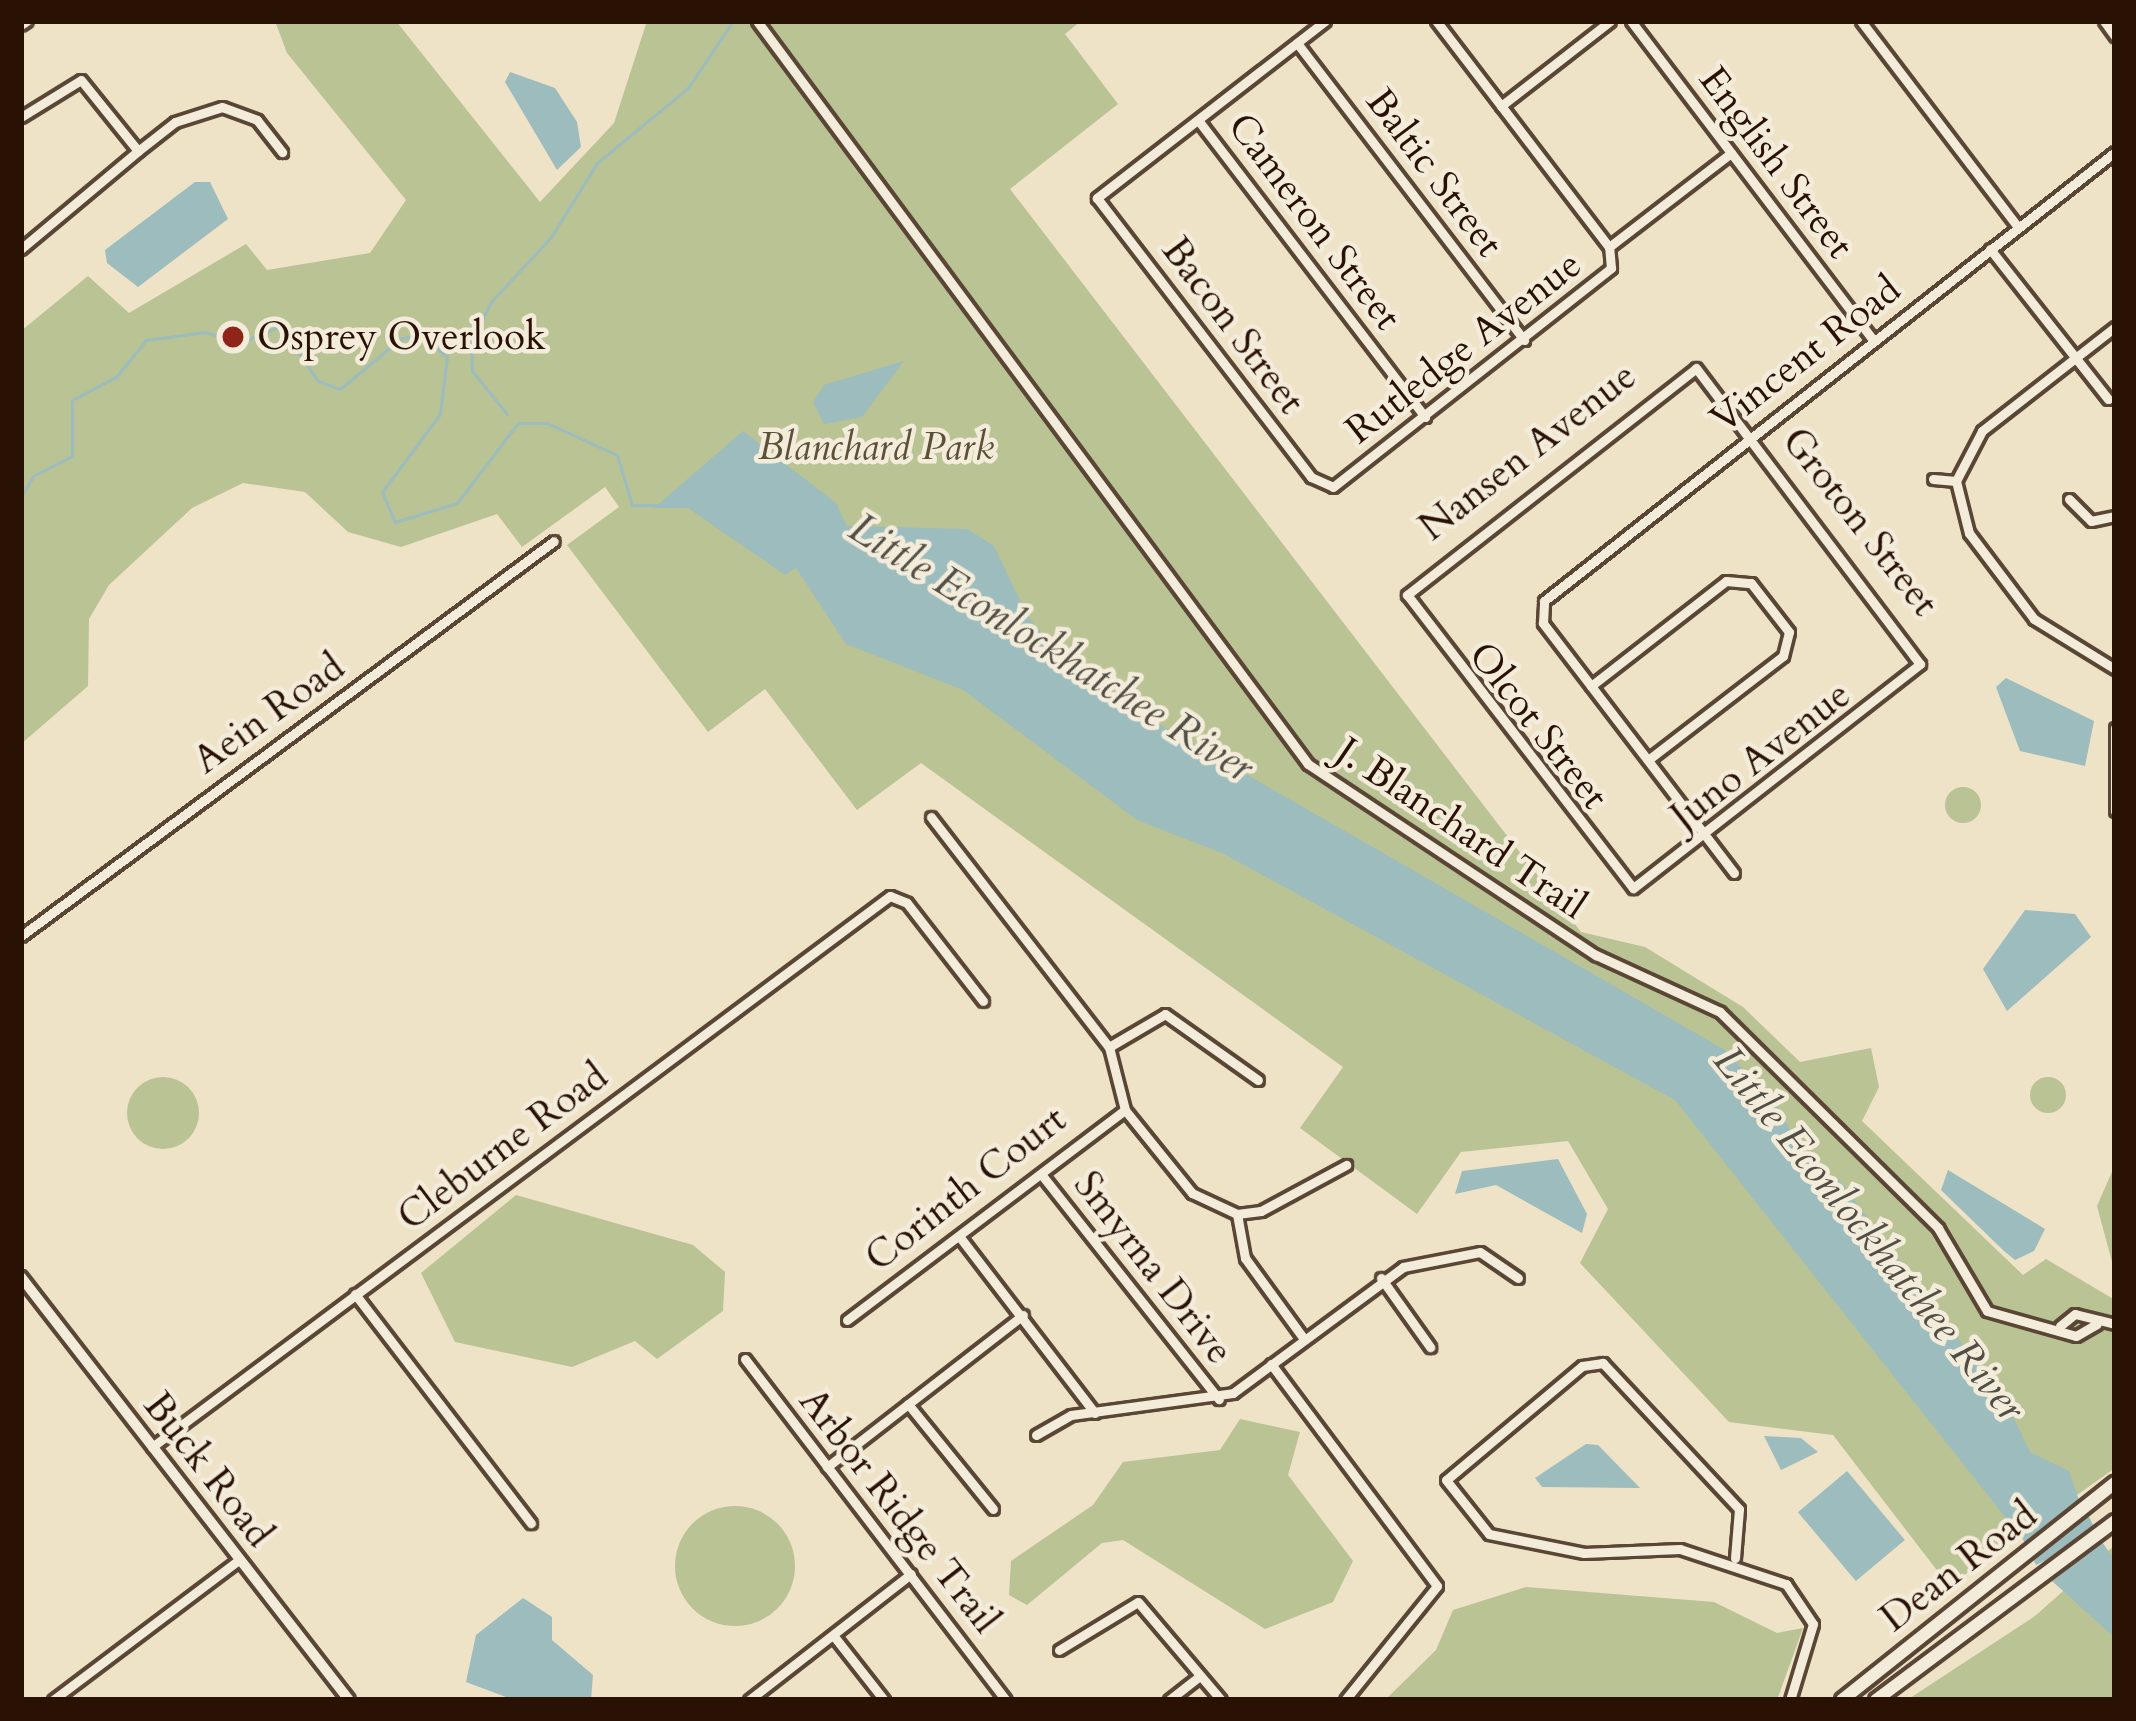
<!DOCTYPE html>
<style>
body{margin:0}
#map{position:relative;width:2136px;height:1721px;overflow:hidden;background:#eee2c7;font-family:Cardo,serif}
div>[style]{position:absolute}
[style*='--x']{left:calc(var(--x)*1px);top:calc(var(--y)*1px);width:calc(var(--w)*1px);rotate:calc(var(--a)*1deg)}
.green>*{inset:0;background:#bac394}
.round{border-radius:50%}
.water>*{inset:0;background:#9cbcbd;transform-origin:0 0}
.stream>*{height:3px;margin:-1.5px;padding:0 1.5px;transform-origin:1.5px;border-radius:1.5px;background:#9cbcbd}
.roads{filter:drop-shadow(3px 0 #5a4635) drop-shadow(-3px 0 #5a4635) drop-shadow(0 3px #5a4635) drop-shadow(0 -3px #5a4635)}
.minor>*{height:9px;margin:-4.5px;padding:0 4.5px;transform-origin:4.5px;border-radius:4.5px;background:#f4ecdb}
.tertiary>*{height:10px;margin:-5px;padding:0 5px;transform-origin:5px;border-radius:5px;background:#f4ecdb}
.secondary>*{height:12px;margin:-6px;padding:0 6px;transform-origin:6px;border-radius:6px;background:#f4ecdb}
.dots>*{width:33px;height:33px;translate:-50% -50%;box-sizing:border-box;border:6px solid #f4ecdb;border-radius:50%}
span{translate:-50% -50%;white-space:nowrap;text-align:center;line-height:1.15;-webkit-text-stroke:9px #f4ecdb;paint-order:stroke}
.street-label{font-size:39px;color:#291204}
.poi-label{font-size:39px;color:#291204}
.left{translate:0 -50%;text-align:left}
.park-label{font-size:39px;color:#5c5036;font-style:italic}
.water-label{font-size:42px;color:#514e45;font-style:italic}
.frame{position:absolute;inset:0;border:24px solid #291204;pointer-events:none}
</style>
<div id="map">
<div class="green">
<div style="clip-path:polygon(275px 21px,396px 21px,540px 202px,614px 123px,647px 21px,1081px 21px,1065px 34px,1118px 104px,1010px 189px,1581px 932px,1645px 947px,1743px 1007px,1800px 1062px,1871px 1048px,1879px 1087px,1862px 1121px,2023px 1275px,2046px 1259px,2115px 1300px,2115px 1468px,1949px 1586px,1833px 1435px,1729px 1422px,1580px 1263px,1608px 1209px,1568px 1141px,1461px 1152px,1417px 1214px,1300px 1128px,1343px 1067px,921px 763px,857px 810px,765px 689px,708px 732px,567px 545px,619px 507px,605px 487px,522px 547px,497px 514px,401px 547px,348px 532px,305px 492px,243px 483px,192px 508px,109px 585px,89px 619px,88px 686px,21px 744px,21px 331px,88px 276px,129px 313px,246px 244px,267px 270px,370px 253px,406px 200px,287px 53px)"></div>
<div class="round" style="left:1945px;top:787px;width:36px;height:36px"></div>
<div class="round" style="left:127px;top:1077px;width:72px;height:72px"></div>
<div class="round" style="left:2030px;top:1077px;width:36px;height:36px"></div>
<div style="clip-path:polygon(2115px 1165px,2115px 1273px,2097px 1206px)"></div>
<div style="clip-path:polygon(516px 1195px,693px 1245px,725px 1272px,723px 1311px,657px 1359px,635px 1341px,572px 1367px,455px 1342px,421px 1273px)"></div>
<div style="clip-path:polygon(1240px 1419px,1300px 1432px,1288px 1475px,1353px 1561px,1333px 1602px,1265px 1629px,1123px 1540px,1102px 1543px,1027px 1605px,1009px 1595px,1011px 1561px,1093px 1505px,1123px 1462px,1220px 1450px)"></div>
<div class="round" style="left:675px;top:1506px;width:120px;height:120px"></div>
<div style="clip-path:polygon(2115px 1545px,2115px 1700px,1907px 1700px,2035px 1616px)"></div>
<div style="clip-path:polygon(1526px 1587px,1714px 1602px,1777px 1633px,1803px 1628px,1777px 1700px,1385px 1700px,1436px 1650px,1453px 1610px)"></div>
</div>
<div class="water">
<div style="clip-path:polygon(510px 72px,555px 88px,577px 122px,581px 147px,557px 170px,505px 82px)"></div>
<div style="clip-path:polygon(195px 182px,210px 182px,228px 219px,138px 287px,107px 263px,105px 250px)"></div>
<div style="clip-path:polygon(904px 361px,862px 417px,824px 424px,813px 402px,824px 385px)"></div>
<div style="clip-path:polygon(743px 431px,836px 503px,847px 526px,967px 529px,994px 546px,1027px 615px,1074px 675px,1725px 1050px,1777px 1106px,1810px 1165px,1839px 1180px,2006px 1402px,2030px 1452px,2069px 1471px,2079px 1500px,2025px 1542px,1675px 1100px,1224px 854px,1137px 820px,963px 690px,846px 644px,796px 568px,785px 575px,688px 508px,654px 508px)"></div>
<div style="clip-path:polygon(2006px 678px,2094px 721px,2085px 766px,2020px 751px,1996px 687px)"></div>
<div style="clip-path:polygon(2025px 910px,2075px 914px,2091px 937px,2007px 1011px,1983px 969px)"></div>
<div style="clip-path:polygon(1558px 1159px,1587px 1214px,1582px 1233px,1496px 1185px,1455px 1194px,1462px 1171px)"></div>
<div style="clip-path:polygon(1948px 1170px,2045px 1229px,2034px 1251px,2015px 1260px,2004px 1251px,1941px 1190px)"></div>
<div style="clip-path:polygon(1764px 1436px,1801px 1438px,1818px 1452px,1781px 1470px)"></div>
<div style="clip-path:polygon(1586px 1444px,1598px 1445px,1640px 1488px,1542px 1487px,1535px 1478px)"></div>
<div style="left:1847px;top:1471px;width:90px;height:64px;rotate:50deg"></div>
<div style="left:2084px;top:1507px;width:30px;height:69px;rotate:63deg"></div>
<div style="clip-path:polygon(2102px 1542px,2115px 1560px,2115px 1638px,2052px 1581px)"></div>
<div style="clip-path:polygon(523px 1598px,552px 1617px,552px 1640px,593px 1675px,591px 1700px,514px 1700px,466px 1682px,476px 1635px)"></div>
</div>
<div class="stream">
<div style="--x:507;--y:414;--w:55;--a:-129.1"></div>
<div style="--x:472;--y:371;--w:30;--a:-92"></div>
<div style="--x:471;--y:341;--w:44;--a:-62.9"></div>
<div style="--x:491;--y:302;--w:88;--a:-47.3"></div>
<div style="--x:551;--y:237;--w:87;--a:-58.1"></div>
<div style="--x:597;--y:163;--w:118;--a:-39.5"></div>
<div style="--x:688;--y:88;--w:81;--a:-56.1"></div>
<div style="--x:21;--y:497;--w:24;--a:-60"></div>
<div style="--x:33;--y:476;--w:44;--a:-27.1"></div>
<div style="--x:72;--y:456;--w:56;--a:-90"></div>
<div style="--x:72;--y:400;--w:50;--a:-27.6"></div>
<div style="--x:116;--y:377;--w:48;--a:-51"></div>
<div style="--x:146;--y:340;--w:60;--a:-7.7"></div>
<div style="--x:205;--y:332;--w:37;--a:17"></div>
<div style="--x:240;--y:343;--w:43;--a:-23"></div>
<div style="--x:280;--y:326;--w:67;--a:55.4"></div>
<div style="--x:318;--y:381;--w:23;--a:20"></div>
<div style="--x:340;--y:389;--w:78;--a:-39.8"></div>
<div style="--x:400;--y:339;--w:19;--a:-12"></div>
<div style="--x:419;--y:335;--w:36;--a:38"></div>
<div style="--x:447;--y:357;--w:57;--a:97"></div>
<div style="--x:440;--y:414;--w:97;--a:126.6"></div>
<div style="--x:382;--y:492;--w:33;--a:67"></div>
<div style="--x:395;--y:522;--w:65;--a:-17"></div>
<div style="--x:457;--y:503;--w:101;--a:-52.7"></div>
<div style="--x:518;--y:423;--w:29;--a:0"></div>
<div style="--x:547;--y:423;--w:77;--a:24.6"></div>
<div style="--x:617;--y:455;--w:52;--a:73.3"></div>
<div style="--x:632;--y:505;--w:29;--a:0"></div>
</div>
<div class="roads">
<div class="minor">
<div style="--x:757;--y:21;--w:925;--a:53.44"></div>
<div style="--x:1308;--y:764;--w:346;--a:33.6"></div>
<div style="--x:1596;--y:955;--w:136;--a:24.7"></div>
<div style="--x:1720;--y:1012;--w:307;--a:44.7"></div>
<div style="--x:1938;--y:1228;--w:96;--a:59.4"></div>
<div style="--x:1987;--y:1311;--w:92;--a:15.7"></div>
<div style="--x:2076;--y:1336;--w:24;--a:-30"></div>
<div style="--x:1325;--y:21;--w:289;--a:142.2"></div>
<div style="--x:1097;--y:198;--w:352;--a:52.5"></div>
<div style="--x:1311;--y:477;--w:24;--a:24"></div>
<div style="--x:1333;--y:487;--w:354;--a:-38.2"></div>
<div style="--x:1611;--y:268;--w:21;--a:-95"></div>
<div style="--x:1609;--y:247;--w:285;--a:-127.4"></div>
<div style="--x:1631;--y:21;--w:402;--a:52.8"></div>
<div style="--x:1861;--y:21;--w:259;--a:52.7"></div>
<div style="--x:2104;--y:21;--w:19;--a:54"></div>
<div style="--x:1297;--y:43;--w:374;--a:52.6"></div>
<div style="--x:1501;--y:106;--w:138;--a:-37.9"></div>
<div style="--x:21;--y:117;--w:70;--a:-31.7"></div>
<div style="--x:81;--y:80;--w:91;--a:51.2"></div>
<div style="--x:138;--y:151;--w:153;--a:140.1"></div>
<div style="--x:1198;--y:120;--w:374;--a:52.6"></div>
<div style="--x:138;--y:151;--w:47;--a:-38.1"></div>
<div style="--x:175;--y:122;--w:49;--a:-17.7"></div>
<div style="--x:222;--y:107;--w:37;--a:20"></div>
<div style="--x:257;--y:120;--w:41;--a:52"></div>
<div style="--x:1609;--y:247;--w:154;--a:-37.6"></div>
<div style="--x:1990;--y:249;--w:191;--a:51.8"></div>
<div style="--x:2115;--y:327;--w:169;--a:142"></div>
<div style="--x:1982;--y:431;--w:56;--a:117.5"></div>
<div style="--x:1956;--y:481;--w:54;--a:76"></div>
<div style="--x:1969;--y:533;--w:108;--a:52.9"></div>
<div style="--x:2034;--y:619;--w:95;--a:31.7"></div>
<div style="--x:1696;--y:368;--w:371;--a:52.9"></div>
<div style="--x:1920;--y:664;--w:364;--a:142"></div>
<div style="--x:1633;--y:888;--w:370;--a:-127.6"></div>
<div style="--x:1407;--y:595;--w:367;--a:-38.1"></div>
<div style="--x:1933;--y:479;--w:23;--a:5"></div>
<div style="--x:2069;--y:499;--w:31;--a:45"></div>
<div style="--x:2091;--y:521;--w:25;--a:-12"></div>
<div style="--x:1591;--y:686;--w:171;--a:-37.9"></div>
<div style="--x:1726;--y:581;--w:25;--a:5"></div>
<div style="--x:1751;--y:583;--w:62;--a:52.2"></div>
<div style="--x:1789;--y:632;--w:25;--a:104"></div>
<div style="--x:1783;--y:656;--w:170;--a:142.4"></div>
<div style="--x:2115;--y:728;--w:83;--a:90"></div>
<div style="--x:931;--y:817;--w:291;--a:52.3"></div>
<div style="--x:1109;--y:1047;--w:65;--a:75.7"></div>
<div style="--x:1125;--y:1110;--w:107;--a:51.1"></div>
<div style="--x:1192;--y:1193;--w:50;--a:25"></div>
<div style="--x:1237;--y:1214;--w:24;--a:-7"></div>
<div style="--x:1261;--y:1211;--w:97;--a:-28.4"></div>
<div style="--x:1734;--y:873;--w:315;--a:-127.4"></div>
<div style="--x:1543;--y:623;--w:22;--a:-87"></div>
<div style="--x:1544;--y:601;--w:726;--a:-38.18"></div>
<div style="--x:21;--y:936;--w:663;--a:-36.54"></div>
<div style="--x:1109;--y:1047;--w:65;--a:-30.5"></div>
<div style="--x:1165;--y:1014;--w:114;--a:35.4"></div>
<div style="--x:1041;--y:1174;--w:287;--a:51.7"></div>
<div style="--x:1237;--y:1214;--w:45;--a:79.7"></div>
<div style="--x:1245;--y:1258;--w:100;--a:53.9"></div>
<div style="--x:959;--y:1236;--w:223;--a:52.5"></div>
<div style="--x:1381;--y:1278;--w:85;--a:54.6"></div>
<div style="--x:355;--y:1294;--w:289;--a:52.5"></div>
<div style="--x:847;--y:1320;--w:348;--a:-37.1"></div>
<div style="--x:2060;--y:1326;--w:19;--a:-39"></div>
<div style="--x:2075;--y:1314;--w:41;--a:14"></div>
<div style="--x:745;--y:1359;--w:429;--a:52.6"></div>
<div style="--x:1271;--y:1364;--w:277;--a:53.2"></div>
<div style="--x:1437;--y:1586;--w:146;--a:128.9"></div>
<div style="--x:908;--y:1404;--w:135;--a:51"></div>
<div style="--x:1036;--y:1435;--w:40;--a:-29.7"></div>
<div style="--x:1071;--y:1415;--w:163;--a:-7.7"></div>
<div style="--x:1233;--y:1393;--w:212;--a:-36.5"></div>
<div style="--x:1403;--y:1267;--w:78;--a:-11"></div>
<div style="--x:1480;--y:1252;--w:46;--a:34.4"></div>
<div style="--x:152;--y:1447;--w:921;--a:-36.75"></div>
<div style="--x:890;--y:896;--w:18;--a:22"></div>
<div style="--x:907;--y:903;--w:124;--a:52.2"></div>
<div style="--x:827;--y:1467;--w:248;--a:-37.8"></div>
<div style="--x:1735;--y:1558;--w:49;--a:-85.3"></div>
<div style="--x:1739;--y:1509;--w:200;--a:-133"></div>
<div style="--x:1603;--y:1363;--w:21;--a:172"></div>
<div style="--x:1582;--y:1366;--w:177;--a:140"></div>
<div style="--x:1446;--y:1480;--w:69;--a:51.5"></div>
<div style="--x:1489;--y:1534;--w:97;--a:11.3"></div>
<div style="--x:1584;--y:1553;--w:96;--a:-2.4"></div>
<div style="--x:1680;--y:1549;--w:112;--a:18.3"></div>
<div style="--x:1786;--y:1584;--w:48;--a:56"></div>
<div style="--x:1813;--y:1624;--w:79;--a:106.8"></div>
<div style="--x:833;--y:1635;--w:83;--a:51.9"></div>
<div style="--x:1059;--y:1650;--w:92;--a:-31.3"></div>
<div style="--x:1138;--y:1602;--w:128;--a:49.7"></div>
<div style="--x:53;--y:1700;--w:233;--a:-37"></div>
<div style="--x:749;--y:1700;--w:205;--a:-37.9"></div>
<div style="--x:1169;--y:1700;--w:39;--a:-38"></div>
</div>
<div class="tertiary">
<div style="--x:21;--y:25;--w:7;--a:-34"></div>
<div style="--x:21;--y:1277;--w:535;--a:52.21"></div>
</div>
<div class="secondary">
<div style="--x:1842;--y:1700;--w:349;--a:-38.5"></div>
<div style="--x:1876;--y:1700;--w:299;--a:-36.8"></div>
</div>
</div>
<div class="dots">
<div style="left:233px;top:337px;background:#8f2418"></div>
</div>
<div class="street-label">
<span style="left:1776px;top:163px;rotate:53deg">English Street</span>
<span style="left:1434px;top:173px;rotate:53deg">Baltic Street</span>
<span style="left:1314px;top:222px;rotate:53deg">Cameron Street</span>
<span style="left:1233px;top:326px;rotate:53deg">Bacon Street</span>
<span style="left:1464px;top:348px;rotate:-38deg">Rutledge Avenue</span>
<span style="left:1806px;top:355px;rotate:-38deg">Vincent Road</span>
<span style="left:1528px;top:452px;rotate:-38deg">Nansen Avenue</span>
<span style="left:1860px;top:522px;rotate:52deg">Groton Street</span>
<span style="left:269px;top:714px;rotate:-36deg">Aein Road</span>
<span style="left:1538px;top:726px;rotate:52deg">Olcot Street</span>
<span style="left:1761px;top:756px;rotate:-38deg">Juno Avenue</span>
<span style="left:1461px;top:829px;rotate:34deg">J. Blanchard Trail</span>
<span style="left:503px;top:1147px;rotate:-37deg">Cleburne Road</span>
<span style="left:966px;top:1189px;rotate:-38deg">Corinth Court</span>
<span style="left:1153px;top:1268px;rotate:52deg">Smyrna Drive</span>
<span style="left:208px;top:1470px;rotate:52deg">Buck Road</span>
<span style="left:899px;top:1511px;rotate:52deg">Arbor Ridge Trail</span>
<span style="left:1959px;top:1567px;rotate:-38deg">Dean Road</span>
</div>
<div class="poi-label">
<span class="left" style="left:257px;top:337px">Osprey Overlook</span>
</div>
<div class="park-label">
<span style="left:876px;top:447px">Blanchard Park</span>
</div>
<div class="water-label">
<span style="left:1051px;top:648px;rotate:32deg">Little Econlockhatchee River</span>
<span style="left:1869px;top:1234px;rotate:51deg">Little Econlockhatchee River</span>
</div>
<div class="frame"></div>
</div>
